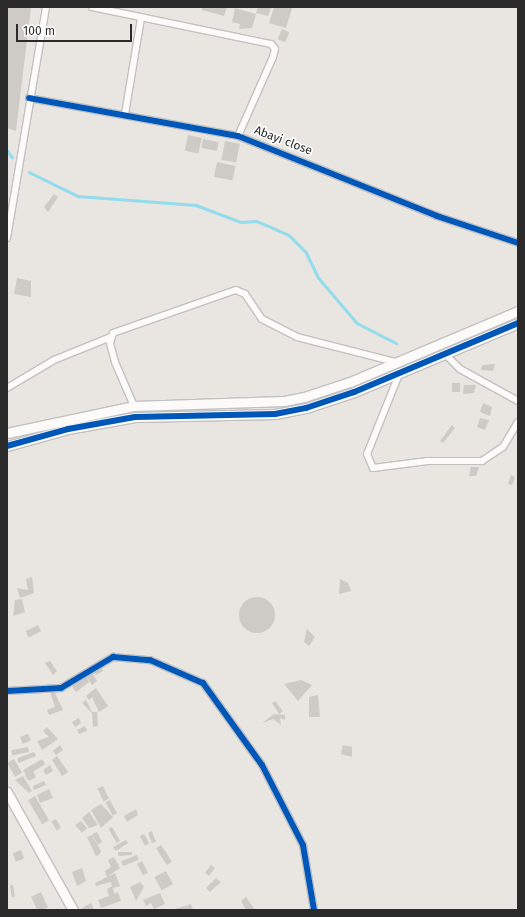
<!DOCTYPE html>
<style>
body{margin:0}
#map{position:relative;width:525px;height:917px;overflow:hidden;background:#e9e5e0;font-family:"Fira Sans",sans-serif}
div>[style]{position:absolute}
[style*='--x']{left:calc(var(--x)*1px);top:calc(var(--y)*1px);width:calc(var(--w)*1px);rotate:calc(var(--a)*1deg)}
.stream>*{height:2.5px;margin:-1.25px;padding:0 1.25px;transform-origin:1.25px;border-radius:1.25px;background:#91dced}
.building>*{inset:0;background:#cecbc7;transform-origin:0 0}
.round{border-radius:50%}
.roads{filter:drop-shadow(1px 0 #c2c1c2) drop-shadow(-1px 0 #c2c1c2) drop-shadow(0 1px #c2c1c2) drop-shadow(0 -1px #c2c1c2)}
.street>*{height:6px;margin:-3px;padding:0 3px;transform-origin:3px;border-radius:3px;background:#fcfbfa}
.secondary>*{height:9px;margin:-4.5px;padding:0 4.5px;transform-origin:4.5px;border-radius:4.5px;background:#fcfbfa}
.cycleway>*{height:6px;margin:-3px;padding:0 3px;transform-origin:3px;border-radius:3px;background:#0057b8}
span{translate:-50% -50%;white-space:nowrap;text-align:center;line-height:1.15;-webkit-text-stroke:3px #fff;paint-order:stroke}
.street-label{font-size:12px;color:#2a2a2a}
.frame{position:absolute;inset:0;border:8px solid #2a2a2a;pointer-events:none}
.scale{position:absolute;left:16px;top:24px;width:116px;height:18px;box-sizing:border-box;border:2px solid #2a2a2a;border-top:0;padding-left:5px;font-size:12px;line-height:14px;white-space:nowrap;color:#2a2a2a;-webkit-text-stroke:3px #fff;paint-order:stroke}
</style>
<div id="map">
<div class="stream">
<div style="--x:7;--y:150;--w:9;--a:54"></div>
<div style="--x:29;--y:172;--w:55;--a:26.1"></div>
<div style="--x:78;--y:196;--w:118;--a:4.4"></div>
<div style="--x:196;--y:205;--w:48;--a:20.7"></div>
<div style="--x:241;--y:222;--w:15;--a:-4"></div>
<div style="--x:256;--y:221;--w:18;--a:22"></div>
<div style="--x:273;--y:228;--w:17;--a:24"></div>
<div style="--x:289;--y:235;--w:24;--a:45"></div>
<div style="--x:306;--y:252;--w:28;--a:64"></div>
<div style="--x:318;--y:277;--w:60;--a:49.7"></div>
<div style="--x:357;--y:323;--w:44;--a:27.1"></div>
</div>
<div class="building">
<div style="clip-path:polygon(7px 7px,31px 7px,16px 131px,7px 128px)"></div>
<div style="clip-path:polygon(202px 7px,227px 7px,224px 16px,202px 10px)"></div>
<div style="clip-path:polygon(258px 7px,271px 8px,268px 16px,256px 13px)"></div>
<div style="clip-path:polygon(274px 7px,292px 8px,286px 28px,269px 23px)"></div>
<div style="clip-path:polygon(235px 8px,256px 14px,252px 28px,239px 29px,240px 24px,232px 22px)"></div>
<div style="left:282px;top:29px;width:8px;height:11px;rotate:23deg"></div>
<div style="left:188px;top:135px;width:14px;height:16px;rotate:12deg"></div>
<div style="left:203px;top:139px;width:16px;height:9px;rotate:11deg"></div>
<div style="left:225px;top:141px;width:15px;height:19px;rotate:11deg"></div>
<div style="left:217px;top:162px;width:19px;height:15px;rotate:12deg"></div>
<div style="clip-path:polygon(54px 194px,58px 197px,48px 212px,44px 207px)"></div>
<div style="clip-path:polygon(17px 278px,31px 281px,31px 297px,14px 294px)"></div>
<div style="clip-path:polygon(495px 364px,493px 371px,481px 370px,482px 365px)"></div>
<div style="left:452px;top:383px;width:8px;height:9px"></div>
<div style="clip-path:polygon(464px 385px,476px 385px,474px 393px,463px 394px)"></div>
<div style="clip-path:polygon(483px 403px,492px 407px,490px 416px,480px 412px)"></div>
<div style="clip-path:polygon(480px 418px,489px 420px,485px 430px,477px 427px)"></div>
<div style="clip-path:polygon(452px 425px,455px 428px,443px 443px,440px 441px)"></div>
<div style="clip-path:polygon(471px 467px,479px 467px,476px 476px,469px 476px)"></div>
<div style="clip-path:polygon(511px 475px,515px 477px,512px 485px,508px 484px)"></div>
<div style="clip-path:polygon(32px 577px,34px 593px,20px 598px,17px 588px,28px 590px,26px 579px)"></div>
<div style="clip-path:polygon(340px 579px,348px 583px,351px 591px,339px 594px)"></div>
<div class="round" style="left:239px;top:597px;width:36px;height:36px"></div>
<div style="clip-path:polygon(22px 599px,25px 612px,13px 616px,15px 600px)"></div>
<div style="left:38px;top:625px;width:7px;height:14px;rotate:63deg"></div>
<div style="clip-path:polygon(307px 629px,315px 637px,309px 646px,304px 642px)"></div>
<div style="clip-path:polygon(50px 661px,57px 671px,53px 675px,45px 663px)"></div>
<div style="clip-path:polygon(99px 664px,103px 671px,96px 675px,92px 671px)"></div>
<div style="clip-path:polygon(92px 673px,97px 681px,92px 685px,87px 677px)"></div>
<div style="clip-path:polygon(87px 677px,89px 682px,76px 692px,72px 686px)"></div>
<div style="clip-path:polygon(301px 680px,312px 685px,298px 701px,284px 684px)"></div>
<div style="clip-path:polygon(96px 688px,108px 706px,99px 712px,92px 697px,89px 700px,86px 696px)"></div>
<div style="clip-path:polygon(54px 691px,63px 710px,49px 715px,47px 710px,55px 707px,50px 692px)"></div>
<div style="clip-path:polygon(318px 695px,320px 717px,309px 717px,309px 697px)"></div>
<div style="clip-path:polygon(86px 700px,92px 712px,97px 712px,98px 726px,93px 727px,92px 713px,82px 703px)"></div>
<div style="clip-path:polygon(275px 701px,283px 711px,279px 714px,272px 703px)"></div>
<div style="clip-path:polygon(274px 714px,285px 715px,285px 720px,280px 718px,281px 725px,273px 719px,262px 723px)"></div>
<div style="clip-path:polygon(79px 718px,81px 723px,75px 727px,72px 722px)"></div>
<div style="clip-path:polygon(85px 726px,87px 731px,79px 734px,77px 730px)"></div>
<div style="clip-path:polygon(47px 727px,58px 739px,42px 750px,37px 741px,49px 737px,43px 731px)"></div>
<div style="clip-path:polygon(28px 734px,31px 740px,23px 744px,20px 737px)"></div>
<div style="clip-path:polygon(60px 745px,63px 750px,56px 755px,53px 751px)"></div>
<div style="clip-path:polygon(343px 745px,352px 747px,352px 757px,341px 754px)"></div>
<div style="left:28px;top:747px;width:5px;height:17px;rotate:79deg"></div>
<div style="clip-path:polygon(34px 752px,36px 756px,18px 763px,18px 758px)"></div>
<div style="clip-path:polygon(57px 756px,68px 772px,62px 776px,52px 760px)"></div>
<div style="left:14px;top:759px;width:16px;height:8px;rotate:60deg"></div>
<div style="left:42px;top:759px;width:6px;height:22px;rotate:59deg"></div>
<div style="clip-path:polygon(50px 765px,53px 771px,46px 775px,43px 770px)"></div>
<div style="clip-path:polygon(33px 771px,36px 777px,29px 781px,25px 776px)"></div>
<div style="clip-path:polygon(23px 776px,32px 791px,29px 793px,15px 780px)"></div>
<div style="clip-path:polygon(44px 781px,46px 785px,34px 790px,33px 786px)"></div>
<div style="left:103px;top:786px;width:14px;height:6px;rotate:65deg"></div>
<div style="clip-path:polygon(49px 789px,53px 798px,40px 803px,37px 795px)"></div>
<div style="left:35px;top:796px;width:28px;height:8px;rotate:60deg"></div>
<div style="left:110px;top:800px;width:15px;height:5px;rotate:62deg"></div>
<div style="clip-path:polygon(101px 804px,113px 817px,101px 828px,91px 810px)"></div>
<div style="clip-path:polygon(136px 809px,138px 815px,127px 822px,124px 816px)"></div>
<div style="clip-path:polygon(89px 812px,98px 825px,89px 828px,82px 818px)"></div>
<div style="left:56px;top:819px;width:10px;height:5px;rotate:61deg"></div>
<div style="clip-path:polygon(81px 821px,87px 828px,82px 833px,75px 825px)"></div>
<div style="left:112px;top:827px;width:16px;height:4px;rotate:60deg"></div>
<div style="clip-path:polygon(152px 831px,156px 842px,152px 843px,148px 833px)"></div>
<div style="clip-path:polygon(97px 832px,102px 842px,98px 845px,92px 834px)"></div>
<div style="clip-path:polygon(144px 834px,149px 843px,145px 846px,140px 836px)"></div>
<div style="clip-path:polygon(92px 835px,101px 851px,99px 855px,96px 856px,87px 837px)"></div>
<div style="clip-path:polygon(126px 840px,128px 843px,116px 851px,113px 847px)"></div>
<div style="left:161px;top:845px;width:20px;height:6px;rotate:57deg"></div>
<div style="left:21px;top:850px;width:9px;height:9px;rotate:69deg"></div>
<div style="clip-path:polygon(118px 852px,132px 852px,132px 855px,118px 856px)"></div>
<div style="left:137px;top:855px;width:5px;height:17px;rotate:68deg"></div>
<div style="clip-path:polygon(114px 857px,120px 868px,107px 877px,105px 871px,111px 867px,108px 860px)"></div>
<div style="clip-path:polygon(142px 861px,148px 873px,143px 875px,137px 864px)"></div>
<div style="left:211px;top:865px;width:5px;height:10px;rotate:37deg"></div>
<div style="clip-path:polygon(82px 868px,86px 881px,77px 886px,72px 872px)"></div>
<div style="left:166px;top:871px;width:15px;height:13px;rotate:62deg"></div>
<div style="clip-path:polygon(115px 873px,120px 886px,113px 888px,114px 894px,118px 892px,121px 901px,101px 908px,98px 900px,109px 896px,107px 889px,112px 886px,111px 882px,96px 886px,95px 883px)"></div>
<div style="clip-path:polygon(216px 878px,221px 882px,210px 892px,206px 888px)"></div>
<div style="clip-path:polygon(140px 882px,144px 887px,136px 901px,130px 887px)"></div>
<div style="left:13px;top:885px;width:12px;height:3px;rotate:81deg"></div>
<div style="left:41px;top:892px;width:17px;height:11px;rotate:65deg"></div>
<div style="clip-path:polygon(160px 893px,165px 904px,154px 909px,151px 903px,146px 906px,143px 900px)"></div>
<div style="clip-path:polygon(246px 897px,255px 910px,246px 910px,241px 901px)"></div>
<div style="clip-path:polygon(91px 903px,94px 910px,83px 910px,82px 908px)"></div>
<div style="clip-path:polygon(191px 904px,193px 910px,172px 910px)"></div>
</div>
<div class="roads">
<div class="street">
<div style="--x:92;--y:7;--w:183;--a:11.7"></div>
<div style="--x:271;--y:44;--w:6;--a:51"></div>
<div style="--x:275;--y:49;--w:8;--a:104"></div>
<div style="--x:273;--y:57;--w:86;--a:113.9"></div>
<div style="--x:29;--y:98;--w:212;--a:10.3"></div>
<div style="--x:238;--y:136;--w:214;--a:21.9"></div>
<div style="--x:437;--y:216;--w:85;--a:18.4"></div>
<div style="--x:125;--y:114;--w:97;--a:-80.5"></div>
<div style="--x:7;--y:238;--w:234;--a:-80.4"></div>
<div style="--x:445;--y:354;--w:21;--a:45"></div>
<div style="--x:460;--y:369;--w:66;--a:28.9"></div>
<div style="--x:400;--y:372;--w:88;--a:111.9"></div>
<div style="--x:367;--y:454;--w:15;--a:67"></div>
<div style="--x:373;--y:468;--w:55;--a:-7.3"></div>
<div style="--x:428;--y:461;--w:54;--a:0"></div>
<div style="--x:482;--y:461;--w:25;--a:-34"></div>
<div style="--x:503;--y:447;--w:29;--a:-59"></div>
<div style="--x:7;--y:388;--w:55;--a:-30.8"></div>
<div style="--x:54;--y:360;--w:61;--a:-22"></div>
<div style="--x:134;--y:406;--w:48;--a:-113.4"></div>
<div style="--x:115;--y:362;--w:20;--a:-105"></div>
<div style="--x:110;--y:343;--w:10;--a:-73"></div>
<div style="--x:113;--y:333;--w:130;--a:-19.3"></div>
<div style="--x:236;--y:290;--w:10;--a:24"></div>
<div style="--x:245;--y:294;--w:30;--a:56"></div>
<div style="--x:262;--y:319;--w:39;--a:27"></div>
<div style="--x:297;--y:337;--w:101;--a:14.3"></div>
<div style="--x:7;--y:691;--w:54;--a:-3.2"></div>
<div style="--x:61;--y:688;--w:61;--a:-30.8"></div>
<div style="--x:113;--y:657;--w:37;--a:5"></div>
<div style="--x:150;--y:660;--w:58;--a:23.5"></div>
<div style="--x:203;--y:683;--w:101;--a:54.3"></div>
<div style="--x:262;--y:765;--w:90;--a:62.9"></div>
<div style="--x:303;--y:845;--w:66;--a:80.4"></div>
</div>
<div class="secondary">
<div style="--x:7;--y:433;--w:130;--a:-12"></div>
<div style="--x:134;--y:406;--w:150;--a:-1.9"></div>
<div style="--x:284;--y:401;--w:20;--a:-11"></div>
<div style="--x:304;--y:397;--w:48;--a:-18.1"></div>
<div style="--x:350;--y:382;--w:182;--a:-22.9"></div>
<div style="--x:7;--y:446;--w:63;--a:-15.6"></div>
<div style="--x:68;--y:429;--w:68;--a:-10.2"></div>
<div style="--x:135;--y:417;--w:140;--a:-1.2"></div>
<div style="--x:275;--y:414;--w:32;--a:-11"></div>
<div style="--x:306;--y:408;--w:51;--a:-18.4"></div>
<div style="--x:354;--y:392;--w:178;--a:-22.8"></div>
<div style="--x:7;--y:792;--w:135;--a:60.8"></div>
</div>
</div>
<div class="cycleway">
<div style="--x:29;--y:98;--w:212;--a:10.3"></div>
<div style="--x:238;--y:136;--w:214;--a:21.9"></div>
<div style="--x:437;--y:216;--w:85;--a:18.4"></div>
<div style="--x:7;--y:446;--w:63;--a:-15.6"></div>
<div style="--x:68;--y:429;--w:68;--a:-10.2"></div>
<div style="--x:135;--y:417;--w:140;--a:-1.2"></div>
<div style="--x:275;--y:414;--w:32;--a:-11"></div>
<div style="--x:306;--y:408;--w:51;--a:-18.4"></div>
<div style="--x:354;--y:392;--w:178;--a:-22.8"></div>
<div style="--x:7;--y:691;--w:54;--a:-3.2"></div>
<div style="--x:61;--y:688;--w:61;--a:-30.8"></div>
<div style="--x:113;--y:657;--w:37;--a:5"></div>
<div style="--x:150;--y:660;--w:58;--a:23.5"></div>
<div style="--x:203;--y:683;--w:101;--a:54.3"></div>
<div style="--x:262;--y:765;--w:90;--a:62.9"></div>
<div style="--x:303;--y:845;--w:66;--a:80.4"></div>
</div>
<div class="street-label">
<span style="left:283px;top:141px;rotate:21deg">Abayi close</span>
</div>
<div class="frame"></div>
<div class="scale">100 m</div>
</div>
